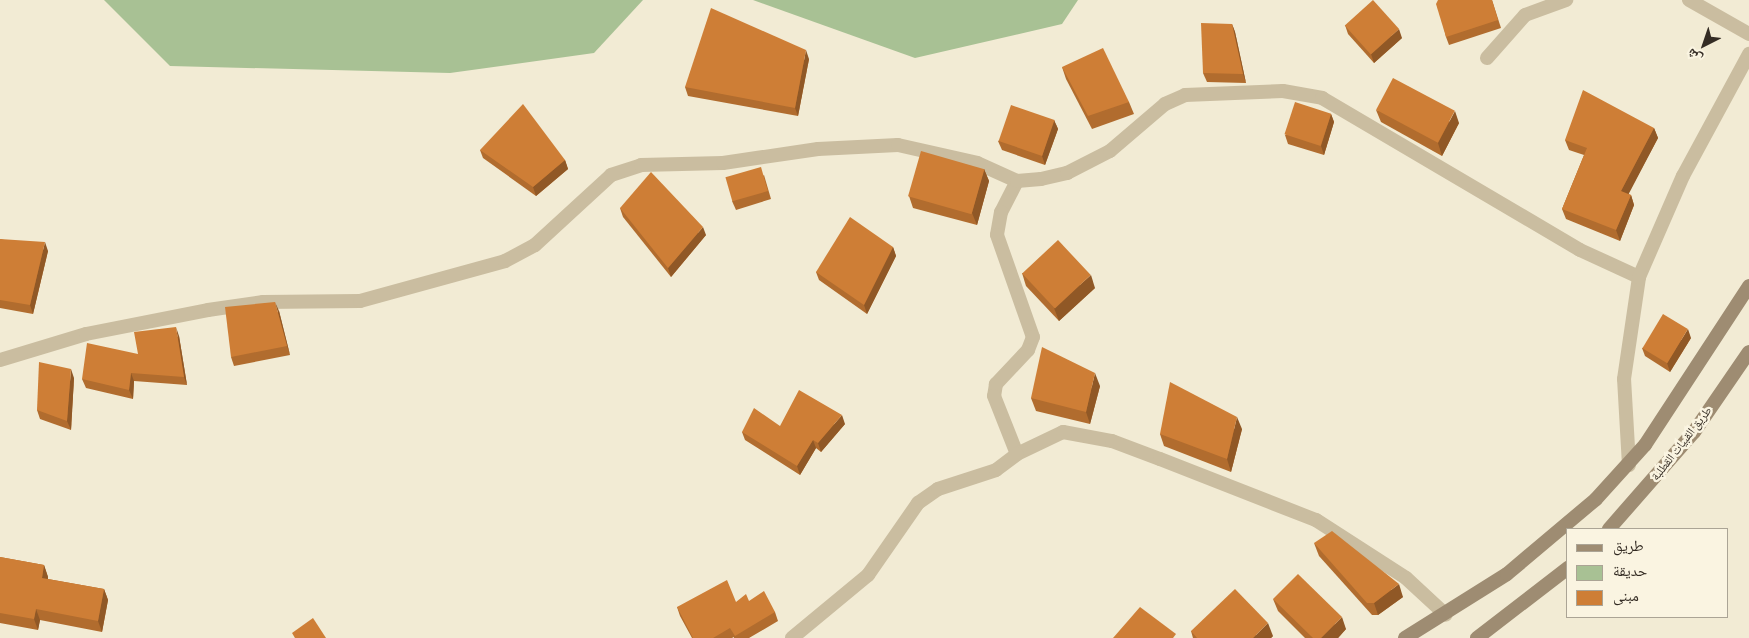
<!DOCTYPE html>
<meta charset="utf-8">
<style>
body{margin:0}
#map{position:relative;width:1749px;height:638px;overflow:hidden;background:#f2ebd4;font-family:"Archivo Narrow","Noto Naskh Arabic",sans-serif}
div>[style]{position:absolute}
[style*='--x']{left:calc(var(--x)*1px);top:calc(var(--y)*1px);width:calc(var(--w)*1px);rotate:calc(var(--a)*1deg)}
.green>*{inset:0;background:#a8c194}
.minor>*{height:14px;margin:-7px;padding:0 7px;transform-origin:7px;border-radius:7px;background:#cabda0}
.secondary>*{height:14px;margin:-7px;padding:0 7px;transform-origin:7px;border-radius:7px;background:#9e8c72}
.wall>*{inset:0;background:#b16c2e}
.shaded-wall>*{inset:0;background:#905826}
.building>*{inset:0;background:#ce7e36;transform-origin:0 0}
span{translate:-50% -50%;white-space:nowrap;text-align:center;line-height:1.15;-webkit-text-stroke:5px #faf4e1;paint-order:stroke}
.street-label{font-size:12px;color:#342c24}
.legend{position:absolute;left:1566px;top:528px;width:162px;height:90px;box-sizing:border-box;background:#faf4e1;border:1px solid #aba495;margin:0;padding:6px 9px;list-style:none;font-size:15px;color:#342c24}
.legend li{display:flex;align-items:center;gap:10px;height:25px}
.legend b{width:25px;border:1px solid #aba495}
.north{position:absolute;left:1679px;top:20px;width:50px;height:50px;-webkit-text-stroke:4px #faf4e1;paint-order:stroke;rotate:221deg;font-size:14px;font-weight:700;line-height:20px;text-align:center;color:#342c24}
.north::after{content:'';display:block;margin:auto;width:18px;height:22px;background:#342c24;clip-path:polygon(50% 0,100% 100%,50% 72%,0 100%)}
</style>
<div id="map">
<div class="green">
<div style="clip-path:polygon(104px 0,643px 0,594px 53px,450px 73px,170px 66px)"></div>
<div style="clip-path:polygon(753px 0,1078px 0,1062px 24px,915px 58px)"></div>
</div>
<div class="minor">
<div style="--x:1689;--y:0;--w:69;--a:29.5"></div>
<div style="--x:1487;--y:58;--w:57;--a:-48.5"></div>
<div style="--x:1525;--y:15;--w:44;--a:-20.1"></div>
<div style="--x:1017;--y:181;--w:35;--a:117"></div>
<div style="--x:1001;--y:212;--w:23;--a:100"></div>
<div style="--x:997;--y:235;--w:108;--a:70.6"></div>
<div style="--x:1033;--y:337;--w:14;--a:111"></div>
<div style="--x:1028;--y:350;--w:47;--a:133.3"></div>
<div style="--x:996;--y:384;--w:12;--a:99"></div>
<div style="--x:994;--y:396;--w:62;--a:68.4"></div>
<div style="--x:1017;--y:454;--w:51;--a:-25.6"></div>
<div style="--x:1063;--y:432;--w:50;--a:10.4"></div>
<div style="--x:1112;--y:441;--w:51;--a:20.6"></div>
<div style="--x:1160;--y:459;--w:168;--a:21.4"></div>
<div style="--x:1316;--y:520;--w:107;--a:32.8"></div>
<div style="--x:1406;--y:578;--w:54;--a:42.8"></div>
<div style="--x:0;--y:360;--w:90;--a:-16.8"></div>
<div style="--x:86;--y:334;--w:124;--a:-11.1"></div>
<div style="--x:208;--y:310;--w:56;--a:-8.3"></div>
<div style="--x:263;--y:302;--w:97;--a:-0.6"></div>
<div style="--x:360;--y:301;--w:150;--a:-15.4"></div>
<div style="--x:505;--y:261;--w:34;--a:-28"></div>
<div style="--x:535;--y:245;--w:103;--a:-42.6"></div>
<div style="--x:611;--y:175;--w:32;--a:-18"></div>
<div style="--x:641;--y:165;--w:82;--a:-1.4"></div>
<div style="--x:723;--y:163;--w:96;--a:-8.4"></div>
<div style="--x:818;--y:149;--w:80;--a:-2.9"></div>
<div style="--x:898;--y:145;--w:81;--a:12.8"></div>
<div style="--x:977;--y:163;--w:44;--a:24.2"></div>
<div style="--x:1017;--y:181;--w:24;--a:-5"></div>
<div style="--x:1041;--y:179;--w:27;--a:-13"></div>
<div style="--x:1067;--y:173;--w:48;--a:-27.1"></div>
<div style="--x:1110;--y:151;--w:72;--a:-40.5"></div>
<div style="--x:1165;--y:104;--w:22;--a:-24"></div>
<div style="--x:1185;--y:95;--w:98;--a:-2.3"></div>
<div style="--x:1283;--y:91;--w:40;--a:10"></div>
<div style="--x:1322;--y:98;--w:299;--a:30.5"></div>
<div style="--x:1580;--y:250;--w:65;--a:24.6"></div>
<div style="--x:1629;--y:465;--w:86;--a:-93.3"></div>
<div style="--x:1624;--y:379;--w:103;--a:-81.6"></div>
<div style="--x:1639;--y:277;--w:110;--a:-66.5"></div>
<div style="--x:1683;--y:176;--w:139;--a:-61.6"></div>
<div style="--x:792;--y:638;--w:99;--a:-39.7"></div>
<div style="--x:868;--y:575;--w:88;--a:-55.2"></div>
<div style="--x:918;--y:503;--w:24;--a:-35"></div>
<div style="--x:938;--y:489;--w:61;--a:-18.1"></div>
<div style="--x:996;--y:470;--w:26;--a:-37"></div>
</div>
<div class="secondary">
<div style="--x:1609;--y:529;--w:129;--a:-48.8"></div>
<div style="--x:1694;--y:432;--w:97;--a:-55.5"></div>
<div style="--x:1405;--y:638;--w:120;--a:-32.1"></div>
<div style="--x:1507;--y:574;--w:116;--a:-40.1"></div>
<div style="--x:1596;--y:499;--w:73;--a:-47.8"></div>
<div style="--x:1645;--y:445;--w:190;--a:-56.8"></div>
<div style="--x:1477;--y:638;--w:115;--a:-37.6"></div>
</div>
<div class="wall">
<div style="clip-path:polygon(1438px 0,1492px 0,1501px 28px,1449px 45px,1446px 37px)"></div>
<div style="clip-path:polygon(1232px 24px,1235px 32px,1246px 83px,1207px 82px,1203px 73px)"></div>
<div style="clip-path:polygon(1345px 25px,1402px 38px,1374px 63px,1348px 34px)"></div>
<div style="clip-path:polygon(809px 59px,798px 116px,688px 96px,685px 87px)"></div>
<div style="clip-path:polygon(1062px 67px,1129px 102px,1134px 114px,1092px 129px,1066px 79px)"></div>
<div style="clip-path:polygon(1376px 110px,1459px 123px,1442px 156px,1381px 122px)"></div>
<div style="clip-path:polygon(1331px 114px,1334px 122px,1324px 155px,1288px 144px,1285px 135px)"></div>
<div style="clip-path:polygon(1054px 120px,1058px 129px,1045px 165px,1002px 150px,998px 141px)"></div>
<div style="clip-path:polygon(1654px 128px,1658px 138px,1628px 194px,1631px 195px,1634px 205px,1620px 241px,1566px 219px,1562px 209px,1584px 155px,1569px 150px,1565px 140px)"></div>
<div style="clip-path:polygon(480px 150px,565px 160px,568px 169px,536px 196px,483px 158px)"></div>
<div style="clip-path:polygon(984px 169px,989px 181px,977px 225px,913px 208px,909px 196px)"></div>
<div style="clip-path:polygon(764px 175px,771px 199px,736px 210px,732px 201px)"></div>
<div style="clip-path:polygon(620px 208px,706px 235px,671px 277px,623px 217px)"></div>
<div style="clip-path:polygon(0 239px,48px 251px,33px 314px,0 308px)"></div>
<div style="clip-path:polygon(893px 247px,896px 256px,867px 314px,819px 280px,816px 272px)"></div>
<div style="clip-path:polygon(1022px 273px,1095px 288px,1059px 321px,1026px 286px)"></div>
<div style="clip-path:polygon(279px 311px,290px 355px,234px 366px,231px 357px)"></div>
<div style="clip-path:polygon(179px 336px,187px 385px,134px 381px,133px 399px,86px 388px,82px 379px,138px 354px)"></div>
<div style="clip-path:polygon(1691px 338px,1670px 372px,1645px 356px,1642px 348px)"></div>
<div style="clip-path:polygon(74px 378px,71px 430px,40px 419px,37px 410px)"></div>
<div style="clip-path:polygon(1100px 386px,1090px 424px,1036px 411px,1031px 398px)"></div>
<div style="clip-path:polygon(845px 424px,821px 452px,816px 448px,800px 475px,745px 440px,742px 432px,780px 426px)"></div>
<div style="clip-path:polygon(1242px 429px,1231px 472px,1164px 446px,1160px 434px)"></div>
<div style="clip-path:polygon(1314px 543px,1403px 597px,1378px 615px,1372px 615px,1319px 556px)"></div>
<div style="clip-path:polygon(0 557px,44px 565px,48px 577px,48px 579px,104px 589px,108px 600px,102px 632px,40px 620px,38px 630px,0 623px)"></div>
<div style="clip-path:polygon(1273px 599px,1346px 629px,1338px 638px,1305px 638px,1278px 611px)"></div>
<div style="clip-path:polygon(749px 601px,775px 612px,778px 621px,749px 638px,734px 638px,734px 637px,732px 638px,692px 638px,680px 616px,677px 607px)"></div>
<div style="clip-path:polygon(1191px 631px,1273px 636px,1271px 638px,1193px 638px)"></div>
</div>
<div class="shaded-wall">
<div style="clip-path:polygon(1232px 24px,1235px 32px,1246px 83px,1243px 74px)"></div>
<div style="clip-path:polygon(1399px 29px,1402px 38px,1374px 63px,1371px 54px)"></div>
<div style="clip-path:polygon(806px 50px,809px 59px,798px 116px,795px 108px)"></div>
<div style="clip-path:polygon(1455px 111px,1459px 123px,1442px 156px,1438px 143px)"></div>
<div style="clip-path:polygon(1331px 114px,1334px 122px,1324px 155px,1321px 146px)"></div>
<div style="clip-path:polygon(1054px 120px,1058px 129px,1045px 165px,1042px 156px)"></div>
<div style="clip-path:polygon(1654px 128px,1658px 138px,1625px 201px,1621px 191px)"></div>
<div style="clip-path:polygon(565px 160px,568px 169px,536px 196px,533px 187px)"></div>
<div style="clip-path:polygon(984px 169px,989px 181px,977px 225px,972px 213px)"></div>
<div style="clip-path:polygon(1631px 195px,1634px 205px,1620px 241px,1616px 230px)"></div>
<div style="clip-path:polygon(703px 227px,706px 235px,671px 277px,668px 268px)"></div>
<div style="clip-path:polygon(45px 242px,48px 251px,33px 314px,30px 305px)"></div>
<div style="clip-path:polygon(893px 247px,896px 256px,867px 314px,864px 305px)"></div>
<div style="clip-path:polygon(1091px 275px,1095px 288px,1059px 321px,1054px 308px)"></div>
<div style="clip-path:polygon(275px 302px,279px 311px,290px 355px,287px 346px)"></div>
<div style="clip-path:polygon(176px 327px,179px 336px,187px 385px,184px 377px)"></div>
<div style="clip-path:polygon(1688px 329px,1691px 338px,1670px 372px,1667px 363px)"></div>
<div style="clip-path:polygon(71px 369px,74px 378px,71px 430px,67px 421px)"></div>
<div style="clip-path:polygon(131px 373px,134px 381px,133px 399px,129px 390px)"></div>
<div style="clip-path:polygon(1095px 373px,1100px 386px,1090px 424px,1086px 412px)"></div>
<div style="clip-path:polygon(842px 415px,845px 424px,821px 452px,818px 443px)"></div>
<div style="clip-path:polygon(1237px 417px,1242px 429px,1231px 472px,1227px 459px)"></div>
<div style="clip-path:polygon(813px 440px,816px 448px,800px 475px,797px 466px)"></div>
<div style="clip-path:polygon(44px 565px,48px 577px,46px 589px,42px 578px)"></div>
<div style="clip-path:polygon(1399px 584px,1403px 597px,1378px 615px,1374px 603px)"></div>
<div style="clip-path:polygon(104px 589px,108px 600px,102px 632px,98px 621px)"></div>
<div style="clip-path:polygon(36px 609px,40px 620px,38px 630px,34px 619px)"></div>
<div style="clip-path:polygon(1342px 617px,1346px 629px,1338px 638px,1321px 638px)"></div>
<div style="clip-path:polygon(1268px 623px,1273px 636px,1271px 638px,1253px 638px)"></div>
</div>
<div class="building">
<div style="left:1373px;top:0;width:39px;height:38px;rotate:48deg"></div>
<div style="clip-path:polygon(1438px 0,1492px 0,1498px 20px,1446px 37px,1436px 4px)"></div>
<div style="clip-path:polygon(711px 8px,806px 50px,795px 108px,685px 87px)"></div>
<div style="clip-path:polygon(1201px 23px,1232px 24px,1243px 74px,1203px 73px)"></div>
<div style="clip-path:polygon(1103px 48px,1129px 102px,1088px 116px,1062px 67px)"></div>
<div style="left:1393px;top:78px;width:70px;height:36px;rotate:28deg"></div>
<div style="clip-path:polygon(1583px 90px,1654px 128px,1621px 191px,1631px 195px,1616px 230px,1562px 209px,1587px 148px,1565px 140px)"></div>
<div style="left:1295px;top:102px;width:38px;height:34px;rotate:18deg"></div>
<div style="clip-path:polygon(523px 104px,565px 160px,533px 187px,480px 150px)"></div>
<div style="left:1011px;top:105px;width:46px;height:38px;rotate:19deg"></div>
<div style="left:921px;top:151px;width:66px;height:47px;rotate:16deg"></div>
<div style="left:761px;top:167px;width:25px;height:37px;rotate:74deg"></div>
<div style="clip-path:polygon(651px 172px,703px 227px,668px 268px,620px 208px)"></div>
<div style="clip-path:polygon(850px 217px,893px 247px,864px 305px,816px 272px)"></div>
<div style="clip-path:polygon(0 239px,45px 242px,30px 305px,0 300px)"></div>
<div style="left:1058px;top:240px;width:48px;height:49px;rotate:47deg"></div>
<div style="clip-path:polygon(275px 302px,287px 346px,231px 357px,225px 307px)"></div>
<div style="left:1663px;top:314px;width:29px;height:40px;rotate:31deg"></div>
<div style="clip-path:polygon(176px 327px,184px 377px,131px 373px,129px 390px,82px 379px,87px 343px,138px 354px,134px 332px)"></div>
<div style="clip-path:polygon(1042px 347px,1095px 373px,1086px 412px,1031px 398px)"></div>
<div style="clip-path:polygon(39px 362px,71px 369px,67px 421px,37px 410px)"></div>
<div style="clip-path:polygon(1170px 382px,1237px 417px,1227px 459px,1160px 434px)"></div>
<div style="clip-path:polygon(799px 390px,842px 415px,818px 443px,813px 440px,797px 466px,742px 432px,754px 408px,780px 426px)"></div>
<div style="clip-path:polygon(1332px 531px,1399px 584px,1374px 603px,1367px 603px,1314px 543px)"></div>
<div style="clip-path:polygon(0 557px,44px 565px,42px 578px,104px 589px,98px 621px,36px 609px,34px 619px,0 613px)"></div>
<div style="clip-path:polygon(1298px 574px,1342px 617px,1321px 638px,1313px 638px,1273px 599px)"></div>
<div style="clip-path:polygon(727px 580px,736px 602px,746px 594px,749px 601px,764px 591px,775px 612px,735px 636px,730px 628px,713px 638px,693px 638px,677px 607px)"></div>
<div style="clip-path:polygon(1235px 589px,1268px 623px,1253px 638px,1197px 638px,1191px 631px)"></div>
<div style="clip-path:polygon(1140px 607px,1176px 634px,1173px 638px,1113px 638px)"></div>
<div style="clip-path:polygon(313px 618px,326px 638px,295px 638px,292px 633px)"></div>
</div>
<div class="street-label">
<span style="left:1682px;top:444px;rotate:-52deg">طريق القبيات القطلبة</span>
</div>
<ul class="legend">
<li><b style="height:6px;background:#9e8c72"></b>طريق</li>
<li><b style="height:14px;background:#a8c194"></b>حديقة</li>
<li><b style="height:14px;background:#ce7e36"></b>مبنى</li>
</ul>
<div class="north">ش</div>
</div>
